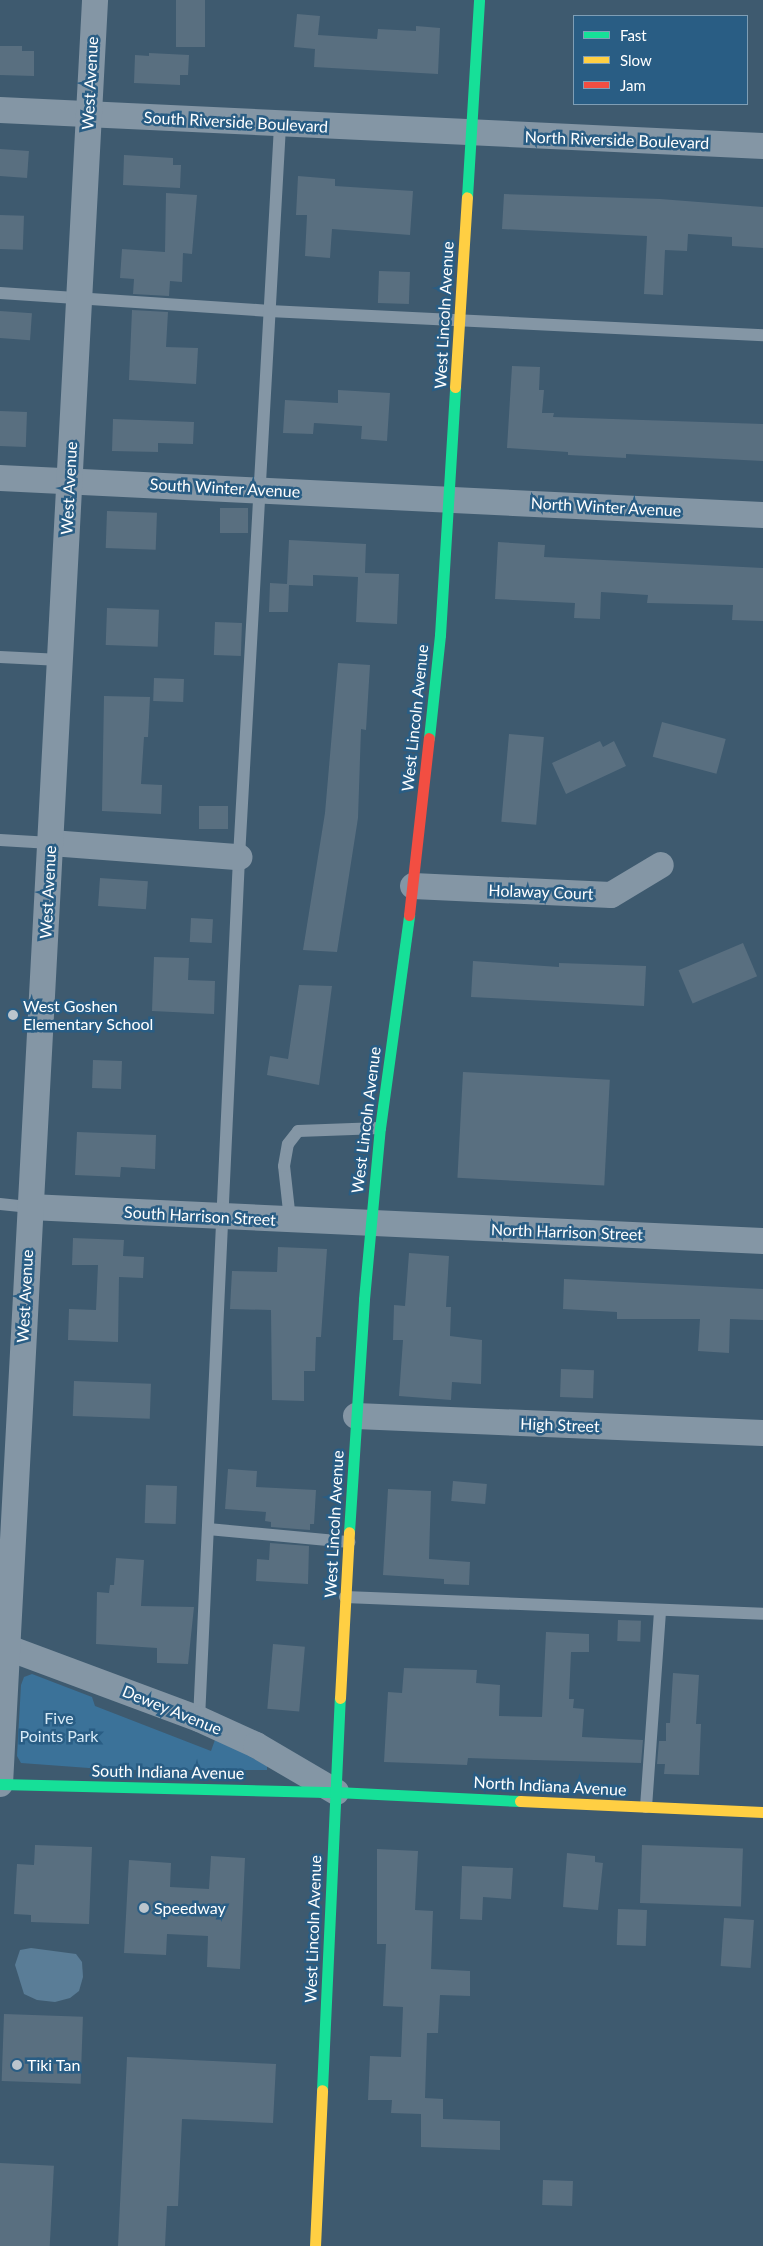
<!DOCTYPE html>
<style>
body{margin:0}
#map{position:relative;width:763px;height:2246px;overflow:hidden;background:#3e5a6f;font-family:Lato,sans-serif}
div>[style]{position:absolute}
[style*='--x']{left:calc(var(--x)*1px);top:calc(var(--y)*1px);width:calc(var(--w)*1px);rotate:calc(var(--a)*1deg)}
.green>*{inset:0;background:#3b7299}
.water>*{inset:0;background:#5a7d97}
.building>*{inset:0;background:#596f80;transform-origin:0 0}
.lane>*{height:12px;margin:-6px;padding:0 6px;transform-origin:6px;border-radius:6px;background:#8496a5}
.street>*{height:26px;margin:-13px;padding:0 13px;transform-origin:13px;border-radius:13px;background:#8496a5}
.fast>*{height:11px;margin:-5.5px;padding:0 5.5px;transform-origin:5.5px;border-radius:5.5px;background:#16e098}
.slow>*{height:11px;margin:-5.5px;padding:0 5.5px;transform-origin:5.5px;border-radius:5.5px;background:#ffcf43}
.jam>*{height:11px;margin:-5.5px;padding:0 5.5px;transform-origin:5.5px;border-radius:5.5px;background:#f24e42}
.dots>*{width:14px;height:14px;translate:-50% -50%;box-sizing:border-box;border:2px solid #295d84;border-radius:50%}
span{translate:-50% -50%;white-space:nowrap;text-align:center;line-height:1.15;-webkit-text-stroke:5px #295d84;paint-order:stroke}
.street-label{font-size:16px;color:#fff}
.poi-label{font-size:16px;color:#fff}
.left{translate:0 -50%;text-align:left}
.park-label{font-size:16px;color:#d6e9f6}
.legend{position:absolute;left:573px;top:15px;width:175px;height:90px;box-sizing:border-box;background:#295d84;border:1px solid #7f9eb5;margin:0;padding:6px 9px;list-style:none;font-size:15px;color:#fff}
.legend li{display:flex;align-items:center;gap:10px;height:25px}
.legend b{width:25px;border:1px solid #7f9eb5}
</style>
<div id="map">
<div class="green">
<div style="clip-path:polygon(32px 1674px,92px 1697px,95px 1706px,211px 1751px,216px 1737px,267px 1766px,267px 1770px,116px 1770px,21px 1763px,17px 1756px,21px 1685px,24px 1677px)"></div>
</div>
<div class="water">
<div style="clip-path:polygon(31px 1948px,76px 1954px,82px 1962px,83px 1977px,79px 1991px,70px 1998px,55px 2002px,37px 2000px,24px 1994px,15px 1965px,20px 1950px)"></div>
</div>
<div class="building">
<div style="left:176px;top:0;width:29px;height:47px"></div>
<div style="clip-path:polygon(297px 14px,320px 16px,318px 35px,377px 39px,378px 29px,416px 31px,416px 26px,440px 28px,438px 74px,314px 67px,315px 49px,294px 47px)"></div>
<div style="clip-path:polygon(0 46px,22px 46px,22px 51px,34px 51px,34px 76px,0 75px)"></div>
<div style="clip-path:polygon(149px 53px,189px 55px,188px 75px,180px 75px,180px 85px,134px 83px,135px 55px,149px 56px)"></div>
<div style="left:0;top:149px;width:29px;height:27px;rotate:4deg"></div>
<div style="clip-path:polygon(124px 155px,173px 158px,173px 165px,181px 165px,180px 188px,123px 185px)"></div>
<div style="clip-path:polygon(298px 176px,335px 179px,335px 186px,413px 191px,410px 235px,332px 229px,330px 258px,305px 256px,307px 215px,296px 215px)"></div>
<div style="clip-path:polygon(166px 193px,197px 195px,192px 254px,183px 253px,182px 282px,170px 281px,169px 296px,133px 294px,134px 279px,120px 278px,122px 249px,165px 252px)"></div>
<div style="clip-path:polygon(504px 194px,660px 199px,763px 207px,763px 248px,732px 246px,732px 237px,688px 234px,687px 251px,665px 250px,663px 295px,644px 294px,647px 236px,502px 229px)"></div>
<div style="left:0;top:215px;width:24px;height:34px;rotate:2deg"></div>
<div style="left:379px;top:271px;width:31px;height:32px;rotate:2deg"></div>
<div style="clip-path:polygon(132px 310px,168px 312px,166px 347px,198px 348px,196px 384px,129px 380px)"></div>
<div style="left:0;top:311px;width:32px;height:27px;rotate:4deg"></div>
<div style="clip-path:polygon(512px 366px,540px 367px,539px 390px,544px 390px,542px 413px,554px 413px,553px 417px,763px 424px,763px 461px,626px 454px,626px 458px,568px 455px,568px 452px,507px 448px)"></div>
<div style="clip-path:polygon(338px 390px,390px 393px,387px 441px,361px 439px,362px 426px,314px 423px,313px 434px,283px 433px,285px 400px,338px 403px)"></div>
<div style="left:0;top:411px;width:27px;height:35px;rotate:2deg"></div>
<div style="clip-path:polygon(113px 419px,194px 422px,193px 444px,158px 443px,158px 452px,112px 451px)"></div>
<div style="left:220px;top:508px;width:28px;height:25px"></div>
<div style="left:107px;top:511px;width:50px;height:37px;rotate:2deg"></div>
<div style="clip-path:polygon(289px 540px,366px 544px,365px 573px,399px 574px,397px 624px,356px 622px,358px 577px,313px 575px,313px 586px,289px 585px,288px 612px,269px 612px,270px 583px,287px 584px)"></div>
<div style="clip-path:polygon(498px 542px,545px 545px,544px 557px,763px 568px,763px 621px,732px 620px,733px 605px,647px 603px,648px 595px,601px 592px,600px 619px,574px 618px,575px 603px,495px 599px)"></div>
<div style="left:107px;top:608px;width:52px;height:37px;rotate:2deg"></div>
<div style="left:215px;top:622px;width:27px;height:33px;rotate:2deg"></div>
<div style="clip-path:polygon(338px 663px,370px 665px,366px 730px,361px 729px,358px 818px,337px 952px,303px 950px,325px 813px)"></div>
<div style="left:154px;top:678px;width:30px;height:23px;rotate:2deg"></div>
<div style="clip-path:polygon(104px 696px,150px 697px,148px 737px,144px 737px,141px 784px,162px 785px,161px 814px,102px 811px)"></div>
<div style="left:662px;top:722px;width:66px;height:36px;rotate:15deg"></div>
<div style="left:509px;top:734px;width:35px;height:88px;rotate:5deg"></div>
<div style="clip-path:polygon(600px 741px,603px 747px,614px 741px,626px 766px,566px 794px,552px 763px)"></div>
<div style="left:199px;top:806px;width:29px;height:23px"></div>
<div style="left:100px;top:878px;width:48px;height:28px;rotate:4deg"></div>
<div style="left:191px;top:918px;width:22px;height:24px;rotate:3deg"></div>
<div style="left:743px;top:943px;width:36px;height:70px;rotate:67deg"></div>
<div style="clip-path:polygon(154px 957px,189px 958px,188px 980px,215px 981px,214px 1014px,152px 1011px)"></div>
<div style="clip-path:polygon(473px 961px,559px 967px,559px 963px,646px 966px,644px 1006px,471px 997px)"></div>
<div style="clip-path:polygon(299px 985px,332px 986px,319px 1085px,267px 1075px,270px 1056px,288px 1059px)"></div>
<div style="left:93px;top:1060px;width:29px;height:28px;rotate:2deg"></div>
<div style="left:463px;top:1072px;width:147px;height:106px;rotate:3deg"></div>
<div style="clip-path:polygon(77px 1132px,156px 1135px,155px 1169px,121px 1167px,120px 1177px,75px 1175px)"></div>
<div style="clip-path:polygon(73px 1238px,124px 1240px,123px 1256px,144px 1257px,143px 1278px,119px 1277px,118px 1342px,68px 1340px,69px 1309px,96px 1310px,98px 1265px,72px 1265px)"></div>
<div style="clip-path:polygon(278px 1247px,327px 1249px,321px 1337px,316px 1337px,315px 1371px,304px 1371px,304px 1401px,272px 1400px,271px 1310px,230px 1309px,232px 1271px,277px 1272px)"></div>
<div style="clip-path:polygon(409px 1253px,449px 1256px,446px 1307px,451px 1307px,450px 1336px,482px 1340px,481px 1384px,452px 1382px,451px 1400px,399px 1396px,403px 1340px,393px 1340px,394px 1305px,405px 1306px)"></div>
<div style="clip-path:polygon(564px 1279px,763px 1289px,763px 1320px,730px 1319px,729px 1353px,698px 1351px,700px 1319px,617px 1319px,617px 1312px,563px 1309px)"></div>
<div style="left:561px;top:1369px;width:33px;height:28px;rotate:2deg"></div>
<div style="left:74px;top:1381px;width:77px;height:35px;rotate:2deg"></div>
<div style="clip-path:polygon(228px 1469px,257px 1471px,256px 1487px,316px 1490px,314px 1524px,310px 1524px,310px 1530px,271px 1527px,271px 1522px,265px 1521px,266px 1512px,225px 1509px)"></div>
<div style="left:453px;top:1481px;width:34px;height:20px;rotate:5deg"></div>
<div style="left:146px;top:1485px;width:31px;height:38px;rotate:2deg"></div>
<div style="clip-path:polygon(388px 1489px,431px 1491px,429px 1559px,470px 1562px,469px 1585px,444px 1584px,444px 1579px,383px 1575px)"></div>
<div style="clip-path:polygon(270px 1543px,309px 1546px,308px 1584px,256px 1581px,257px 1559px,269px 1560px)"></div>
<div style="clip-path:polygon(116px 1558px,144px 1560px,141px 1606px,194px 1607px,188px 1664px,157px 1663px,157px 1648px,96px 1644px,97px 1592px,109px 1593px,110px 1585px,114px 1585px)"></div>
<div style="left:618px;top:1620px;width:23px;height:21px;rotate:2deg"></div>
<div style="clip-path:polygon(546px 1632px,589px 1634px,589px 1652px,571px 1652px,569px 1699px,574px 1699px,573px 1708px,584px 1709px,582px 1737px,643px 1740px,641px 1763px,468px 1758px,467px 1765px,384px 1762px,388px 1692px,402px 1693px,404px 1668px,477px 1670px,476px 1683px,500px 1685px,499px 1716px,542px 1717px)"></div>
<div style="left:273px;top:1644px;width:32px;height:65px;rotate:5deg"></div>
<div style="clip-path:polygon(673px 1673px,699px 1675px,696px 1724px,701px 1724px,699px 1775px,664px 1774px,665px 1764px,657px 1764px,659px 1741px,666px 1741px,666px 1723px,670px 1723px)"></div>
<div style="clip-path:polygon(35px 1845px,92px 1847px,89px 1924px,31px 1922px,31px 1915px,14px 1914px,17px 1864px,34px 1865px)"></div>
<div style="left:642px;top:1845px;width:101px;height:58px;rotate:2deg"></div>
<div style="clip-path:polygon(377px 1849px,418px 1851px,415px 1910px,433px 1911px,431px 1969px,470px 1971px,470px 1996px,440px 1995px,438px 2033px,427px 2033px,425px 2098px,443px 2099px,443px 2119px,500px 2121px,500px 2150px,421px 2147px,421px 2114px,391px 2113px,392px 2100px,368px 2100px,370px 2056px,401px 2057px,403px 2007px,383px 2006px,386px 1944px,377px 1944px)"></div>
<div style="clip-path:polygon(567px 1853px,595px 1856px,595px 1862px,603px 1863px,598px 1910px,563px 1907px)"></div>
<div style="clip-path:polygon(211px 1856px,245px 1858px,240px 1969px,207px 1967px,208px 1936px,167px 1934px,166px 1955px,124px 1953px,129px 1860px,171px 1863px,170px 1887px,209px 1889px)"></div>
<div style="clip-path:polygon(462px 1866px,513px 1868px,511px 1899px,483px 1897px,482px 1920px,460px 1919px)"></div>
<div style="left:618px;top:1909px;width:29px;height:36px;rotate:2deg"></div>
<div style="left:724px;top:1918px;width:30px;height:48px;rotate:4deg"></div>
<div style="left:4px;top:2014px;width:79px;height:67px;rotate:2deg"></div>
<div style="clip-path:polygon(127px 2057px,276px 2064px,273px 2123px,182px 2119px,178px 2206px,167px 2206px,165px 2246px,118px 2246px)"></div>
<div style="left:0;top:2163px;width:54px;height:83px;rotate:3deg"></div>
<div style="left:543px;top:2180px;width:30px;height:25px;rotate:2deg"></div>
</div>
<div class="lane">
<div style="--x:0;--y:293;--w:270;--a:3.8"></div>
<div style="--x:269;--y:311;--w:495;--a:2.8"></div>
<div style="--x:0;--y:657;--w:61;--a:2.8"></div>
<div style="--x:0;--y:840;--w:51;--a:3.4"></div>
<div style="--x:0;--y:1204;--w:30;--a:6"></div>
<div style="--x:290;--y:1220;--w:54;--a:-96.3"></div>
<div style="--x:284;--y:1166;--w:22;--a:-80"></div>
<div style="--x:288;--y:1144;--w:16;--a:-52"></div>
<div style="--x:298;--y:1131;--w:82;--a:-2.1"></div>
<div style="--x:208;--y:1529;--w:142;--a:5.3"></div>
<div style="--x:345;--y:1597;--w:418;--a:2.3"></div>
<div style="--x:199;--y:1719;--w:863;--a:-87.34"></div>
<div style="--x:239;--y:857;--w:733;--a:-86.79"></div>
<div style="--x:646;--y:1807;--w:197;--a:-85.9"></div>
</div>
<div class="street">
<div style="--x:0;--y:110;--w:764;--a:2.7"></div>
<div style="--x:0;--y:478;--w:764;--a:2.78"></div>
<div style="--x:51;--y:843;--w:189;--a:4.3"></div>
<div style="--x:413;--y:886;--w:198;--a:2.6"></div>
<div style="--x:611;--y:895;--w:58;--a:-31"></div>
<div style="--x:30;--y:1207;--w:734;--a:2.66"></div>
<div style="--x:356;--y:1416;--w:407;--a:2.4"></div>
<div style="--x:0;--y:1645;--w:212;--a:20.4"></div>
<div style="--x:199;--y:1719;--w:63;--a:24.5"></div>
<div style="--x:256;--y:1745;--w:93;--a:30.4"></div>
<div style="--x:0;--y:1784;--w:1787;--a:-86.95"></div>
</div>
<div class="fast">
<div style="--x:467;--y:197;--w:197;--a:-86.5"></div>
<div style="--x:429;--y:738;--w:104;--a:-83.9"></div>
<div style="--x:440;--y:635;--w:248;--a:-86.5"></div>
<div style="--x:349;--y:1532;--w:233;--a:-86.3"></div>
<div style="--x:364;--y:1299;--w:172;--a:-84.7"></div>
<div style="--x:380;--y:1128;--w:215;--a:-82.2"></div>
<div style="--x:0;--y:1784;--w:336;--a:1.4"></div>
<div style="--x:336;--y:1792;--w:184;--a:2.8"></div>
<div style="--x:322;--y:2090;--w:392;--a:-87.4"></div>
</div>
<div class="slow">
<div style="--x:455;--y:387;--w:190;--a:-86.4"></div>
<div style="--x:340;--y:1698;--w:166;--a:-86.9"></div>
<div style="--x:520;--y:1801;--w:243;--a:2.6"></div>
<div style="--x:315;--y:2246;--w:156;--a:-87.4"></div>
</div>
<div class="jam">
<div style="--x:409;--y:915;--w:178;--a:-83.6"></div>
</div>
<div class="dots">
<div style="left:13px;top:1015px;background:#bbc5cd"></div>
<div style="left:144px;top:1908px;background:#bbc5cd"></div>
<div style="left:17px;top:2065px;background:#bbc5cd"></div>
</div>
<div class="street-label">
<span style="left:90px;top:83px;rotate:-87deg">West Avenue</span>
<span style="left:236px;top:122px;rotate:3deg">South Riverside Boulevard</span>
<span style="left:617px;top:140px;rotate:2deg">North Riverside Boulevard</span>
<span style="left:444px;top:315px;rotate:-87deg">West Lincoln Avenue</span>
<span style="left:69px;top:488px;rotate:-87deg">West Avenue</span>
<span style="left:225px;top:488px;rotate:3deg">South Winter Avenue</span>
<span style="left:606px;top:507px;rotate:3deg">North Winter Avenue</span>
<span style="left:415px;top:718px;rotate:-84deg">West Lincoln Avenue</span>
<span style="left:48px;top:892px;rotate:-87deg">West Avenue</span>
<span style="left:541px;top:892px;rotate:2deg">Holaway Court</span>
<span style="left:366px;top:1120px;rotate:-83deg">West Lincoln Avenue</span>
<span style="left:200px;top:1216px;rotate:3deg">South Harrison Street</span>
<span style="left:567px;top:1232px;rotate:2deg">North Harrison Street</span>
<span style="left:25px;top:1296px;rotate:-87deg">West Avenue</span>
<span style="left:560px;top:1425px;rotate:2deg">High Street</span>
<span style="left:334px;top:1524px;rotate:-87deg">West Lincoln Avenue</span>
<span style="left:172px;top:1710px;rotate:22deg">Dewey Avenue</span>
<span style="left:168px;top:1772px;rotate:1deg">South Indiana Avenue</span>
<span style="left:550px;top:1786px;rotate:3deg">North Indiana Avenue</span>
<span style="left:313px;top:1929px;rotate:-88deg">West Lincoln Avenue</span>
</div>
<div class="poi-label">
<span class="left" style="left:23px;top:1015px">West Goshen<br>Elementary School</span>
<span class="left" style="left:154px;top:1908px">Speedway</span>
<span class="left" style="left:27px;top:2065px">Tiki Tan</span>
</div>
<div class="park-label">
<span style="left:59px;top:1727px">Five<br>Points Park</span>
</div>
<ul class="legend">
<li><b style="height:6px;background:#16e098"></b>Fast</li>
<li><b style="height:6px;background:#ffcf43"></b>Slow</li>
<li><b style="height:6px;background:#f24e42"></b>Jam</li>
</ul>
</div>
